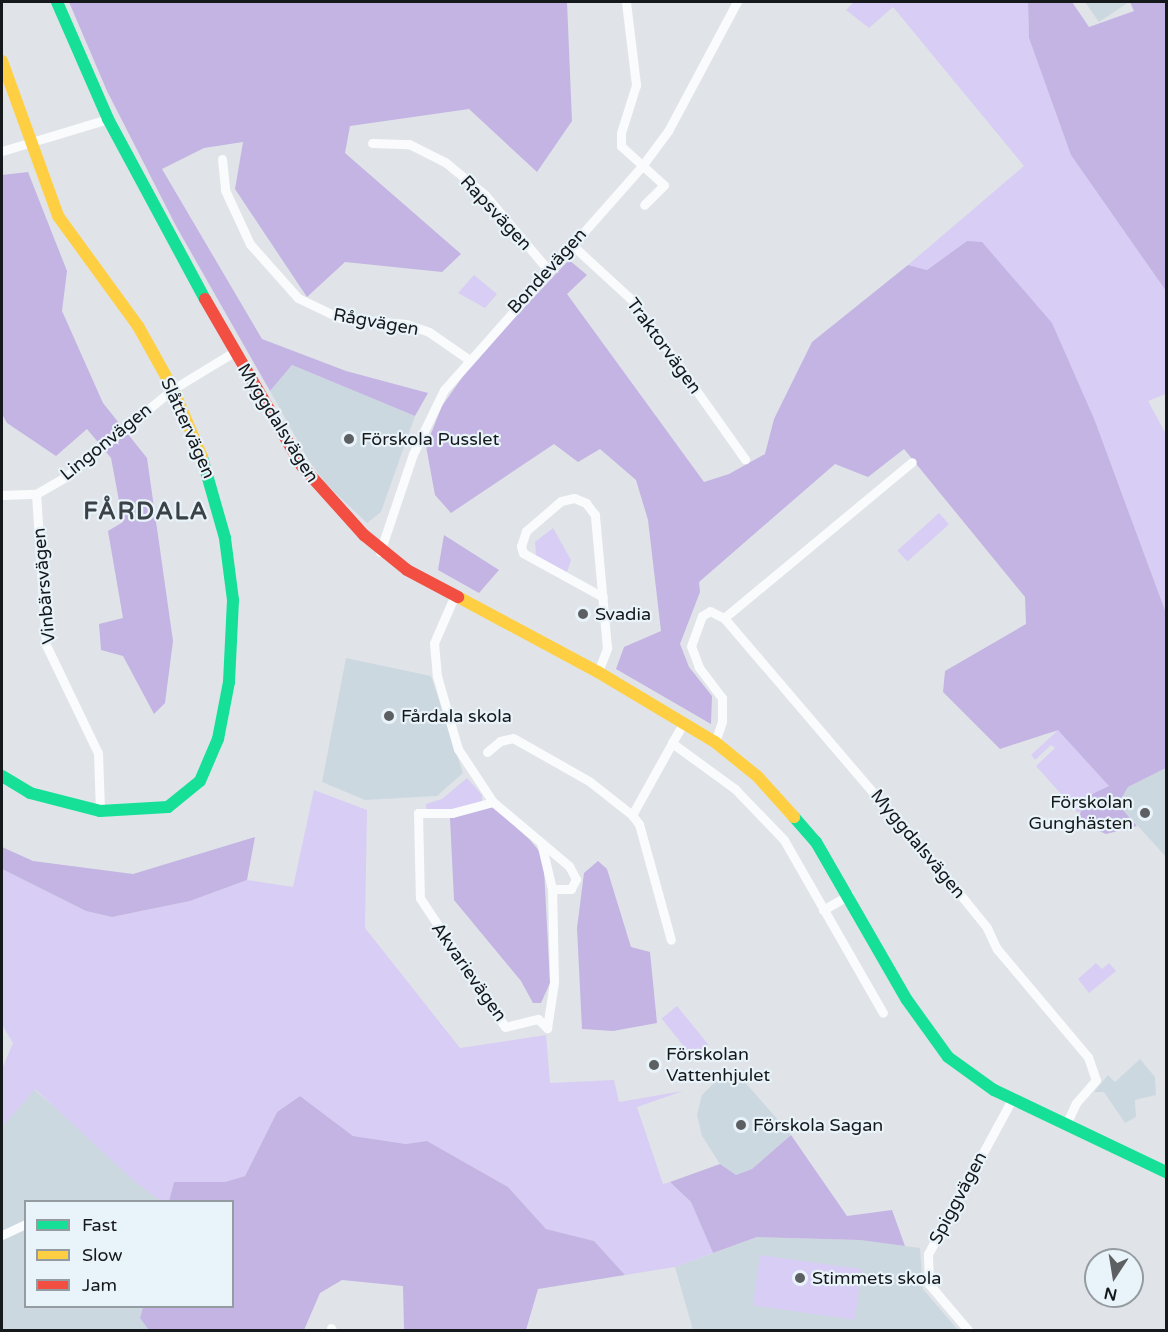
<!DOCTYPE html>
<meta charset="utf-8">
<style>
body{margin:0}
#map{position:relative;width:1168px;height:1332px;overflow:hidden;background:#e0e4e8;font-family:"Varela Round",sans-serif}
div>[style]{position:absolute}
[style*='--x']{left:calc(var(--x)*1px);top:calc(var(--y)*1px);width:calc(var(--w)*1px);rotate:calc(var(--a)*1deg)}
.built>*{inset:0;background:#ccd8e0}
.green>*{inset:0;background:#d8cdf4;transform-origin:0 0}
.forest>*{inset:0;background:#c3b4e3}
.street>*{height:9px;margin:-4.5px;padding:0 4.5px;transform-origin:4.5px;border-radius:4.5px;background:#fafbfc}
.fast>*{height:12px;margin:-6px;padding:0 6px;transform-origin:6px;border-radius:6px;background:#16e098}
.slow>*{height:12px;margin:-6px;padding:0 6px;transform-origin:6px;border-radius:6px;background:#ffcf43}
.jam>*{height:12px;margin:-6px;padding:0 6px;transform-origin:6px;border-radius:6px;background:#f24e42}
.dots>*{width:16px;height:16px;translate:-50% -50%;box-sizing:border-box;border:3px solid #e9f3fa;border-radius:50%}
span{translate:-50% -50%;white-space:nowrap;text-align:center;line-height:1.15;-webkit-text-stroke:4.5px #e9f3fa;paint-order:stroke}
.street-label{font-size:18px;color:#16191b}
.poi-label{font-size:18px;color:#16191b}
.left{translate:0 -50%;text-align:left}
.right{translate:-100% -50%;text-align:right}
.district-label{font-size:24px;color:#3a4147;font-weight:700;letter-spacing:1.5px}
.frame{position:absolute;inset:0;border:3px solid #16191b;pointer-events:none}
.legend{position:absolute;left:24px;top:1200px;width:210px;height:108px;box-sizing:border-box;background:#e9f3fa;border:2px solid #959ca1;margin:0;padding:8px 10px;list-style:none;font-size:18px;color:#16191b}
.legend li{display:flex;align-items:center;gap:12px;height:30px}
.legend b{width:30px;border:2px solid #959ca1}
.north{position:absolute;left:1084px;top:1248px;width:60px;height:60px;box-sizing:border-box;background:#e9f3fa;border:2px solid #959ca1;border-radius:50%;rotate:192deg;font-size:16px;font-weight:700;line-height:24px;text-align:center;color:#16191b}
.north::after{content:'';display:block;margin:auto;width:21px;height:27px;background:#5d6063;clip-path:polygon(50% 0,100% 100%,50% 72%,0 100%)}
</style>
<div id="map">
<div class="built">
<div style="clip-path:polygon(1085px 2px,1129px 2px,1099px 22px)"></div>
<div style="clip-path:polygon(292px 365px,415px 416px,381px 512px,367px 523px,327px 485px,309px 461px,270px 391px)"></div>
<div style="clip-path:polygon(346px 658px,431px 676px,463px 773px,437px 796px,365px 800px,322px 782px)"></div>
<div style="clip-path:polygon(1166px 768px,1166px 857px,1118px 804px,1128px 787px)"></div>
<div style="clip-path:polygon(1140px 1059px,1155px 1077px,1156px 1095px,1135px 1100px,1136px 1117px,1125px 1123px,1104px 1092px,1094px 1092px,1108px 1075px,1115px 1082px)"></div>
<div style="clip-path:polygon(738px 1074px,791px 1135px,752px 1169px,736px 1175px,720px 1164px,702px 1136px,697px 1115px,702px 1095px,715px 1082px)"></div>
<div style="clip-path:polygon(34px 1089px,161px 1201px,26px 1202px,26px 1306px,143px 1307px,140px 1318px,150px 1330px,2px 1330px,2px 1123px,4px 1125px)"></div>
<div style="clip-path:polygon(757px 1237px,860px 1240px,920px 1248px,923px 1289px,958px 1330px,693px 1330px,675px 1267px)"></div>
</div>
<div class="green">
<div style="clip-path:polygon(854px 2px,1028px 2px,1029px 38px,1071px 154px,1166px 291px,1166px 394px,1148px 401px,1166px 434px,1166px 613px,1095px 421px,967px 241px,927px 270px,908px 265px,1024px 166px,893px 7px,869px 28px,846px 10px)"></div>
<div style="clip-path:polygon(474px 275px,497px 294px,485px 308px,458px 293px)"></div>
<div style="left:939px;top:513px;width:15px;height:56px;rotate:48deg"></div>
<div style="clip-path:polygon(553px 528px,571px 560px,567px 572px,536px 556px,535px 542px)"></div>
<div style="clip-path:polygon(1052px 690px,1109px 787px,1078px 813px,1036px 766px,1055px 748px,1051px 745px,1035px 760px,1031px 755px,1057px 731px,1046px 734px)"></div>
<div style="clip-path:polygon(467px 778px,482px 795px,482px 802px,465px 809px,426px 809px,426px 804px,442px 799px)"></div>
<div style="clip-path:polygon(314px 790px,367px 810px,365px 928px,460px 1048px,546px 1035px,550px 1083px,614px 1080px,619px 1102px,683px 1091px,637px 1107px,663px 1184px,670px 1182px,691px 1202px,713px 1253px,675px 1267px,625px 1275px,594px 1241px,546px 1229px,508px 1187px,427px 1141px,406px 1144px,353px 1136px,300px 1096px,277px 1112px,245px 1176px,225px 1182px,174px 1182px,169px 1201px,161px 1201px,134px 1181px,35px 1089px,4px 1125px,2px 1123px,2px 1069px,13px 1043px,2px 1025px,2px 869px,86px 911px,112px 917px,190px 901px,247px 880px,293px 887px)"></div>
<div style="clip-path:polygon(1096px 963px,1102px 969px,1109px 963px,1116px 971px,1089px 993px,1078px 979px)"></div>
<div style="left:677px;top:1006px;width:50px;height:20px;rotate:51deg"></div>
<div style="left:760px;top:1255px;width:103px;height:51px;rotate:8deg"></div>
</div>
<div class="forest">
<div style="clip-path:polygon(69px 2px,567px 2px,572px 121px,537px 172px,469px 109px,350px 126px,345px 153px,461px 254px,442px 272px,345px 262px,307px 297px,235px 189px,243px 142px,204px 148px,162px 169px,262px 339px,346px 371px,428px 393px,415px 416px,292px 365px,270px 391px,176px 226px,107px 91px)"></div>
<div style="clip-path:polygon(1028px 2px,1072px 2px,1089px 27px,1134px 11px,1130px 2px,1166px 2px,1166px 291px,1071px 155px,1029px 38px)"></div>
<div style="clip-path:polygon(28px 172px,67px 271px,62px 311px,103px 403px,147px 458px,173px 641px,165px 703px,154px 714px,123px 656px,101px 650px,99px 624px,123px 618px,108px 531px,123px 522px,111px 458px,87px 429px,56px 456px,7px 423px,2px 414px,2px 175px)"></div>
<div style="clip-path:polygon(967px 241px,982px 242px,1052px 323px,1095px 421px,1166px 613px,1166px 768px,1128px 787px,1118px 804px,1137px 826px,1106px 834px,1078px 822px,1084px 798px,1109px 786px,1058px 730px,1000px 749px,943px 692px,945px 671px,1026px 624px,1025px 597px,904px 449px,868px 477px,835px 464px,699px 582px,700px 592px,680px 644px,689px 667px,712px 696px,711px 724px,616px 669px,624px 647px,661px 631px,648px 520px,636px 480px,600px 449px,578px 462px,554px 444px,451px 513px,435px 495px,426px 446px,442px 406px,473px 362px,569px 260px,587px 275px,567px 294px,704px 482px,729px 474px,765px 454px,774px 419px,812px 342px,908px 265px,927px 270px)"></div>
<div style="clip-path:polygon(444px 535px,499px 570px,479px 593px,438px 570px)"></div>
<div style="clip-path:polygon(491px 805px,529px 839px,540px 852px,544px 869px,550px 983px,541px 1003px,533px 1003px,521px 981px,454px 900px,450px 818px)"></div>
<div style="clip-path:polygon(255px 837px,247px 880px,190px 901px,112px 917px,86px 911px,2px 869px,2px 847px,33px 861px,133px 874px)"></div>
<div style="clip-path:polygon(598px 861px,607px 869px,631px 947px,650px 952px,657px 1023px,613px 1031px,582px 1029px,577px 928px,584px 873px)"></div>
<div style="clip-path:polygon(300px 1096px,353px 1136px,406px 1144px,427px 1141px,508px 1187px,546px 1229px,594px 1241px,625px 1275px,538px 1289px,526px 1330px,404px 1330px,403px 1286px,342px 1280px,320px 1293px,304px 1330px,148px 1329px,140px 1318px,143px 1307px,232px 1306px,232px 1202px,169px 1201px,174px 1182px,225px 1182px,245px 1176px,277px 1112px)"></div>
<div style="clip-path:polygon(791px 1135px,847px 1216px,892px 1210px,905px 1246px,860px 1240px,757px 1237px,713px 1253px,691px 1202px,670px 1182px,720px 1164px,736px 1175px,752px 1169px)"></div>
</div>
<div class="street">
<div style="--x:626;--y:2;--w:84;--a:83.1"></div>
<div style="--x:636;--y:85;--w:50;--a:107.4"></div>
<div style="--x:621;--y:133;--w:13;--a:90"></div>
<div style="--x:621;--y:146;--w:58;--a:42.2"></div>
<div style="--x:664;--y:185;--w:28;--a:135"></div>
<div style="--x:372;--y:143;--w:37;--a:2"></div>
<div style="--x:409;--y:144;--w:40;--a:26.6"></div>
<div style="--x:445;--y:162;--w:52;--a:39.5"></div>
<div style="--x:485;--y:195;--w:99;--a:49.9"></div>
<div style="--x:2;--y:151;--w:111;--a:-16.8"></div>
<div style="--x:222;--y:159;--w:31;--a:84"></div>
<div style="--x:225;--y:190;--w:60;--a:65.2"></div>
<div style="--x:250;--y:244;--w:72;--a:48.4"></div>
<div style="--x:298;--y:298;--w:47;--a:25.5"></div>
<div style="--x:340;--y:318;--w:66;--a:5.2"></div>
<div style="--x:406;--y:324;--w:24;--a:19"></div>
<div style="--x:429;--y:332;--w:47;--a:34.7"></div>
<div style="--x:571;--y:244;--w:84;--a:42.6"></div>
<div style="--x:633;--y:301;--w:194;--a:54.7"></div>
<div style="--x:36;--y:494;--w:151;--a:86.2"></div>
<div style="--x:46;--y:645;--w:120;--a:64.3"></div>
<div style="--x:98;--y:753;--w:58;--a:88"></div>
<div style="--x:2;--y:495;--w:34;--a:-2"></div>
<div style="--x:36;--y:494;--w:34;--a:-30"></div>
<div style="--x:65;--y:477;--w:139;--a:-39.2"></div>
<div style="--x:173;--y:389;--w:71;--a:-31.2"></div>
<div style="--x:380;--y:552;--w:103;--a:-71.4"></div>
<div style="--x:413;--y:454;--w:71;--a:-64.2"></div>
<div style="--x:444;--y:390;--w:299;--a:-48.5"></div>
<div style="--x:642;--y:166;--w:44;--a:-53.4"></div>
<div style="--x:668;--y:131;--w:146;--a:-61.9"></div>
<div style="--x:454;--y:597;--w:50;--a:113.5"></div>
<div style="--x:434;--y:643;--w:33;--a:85"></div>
<div style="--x:437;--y:676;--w:76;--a:74"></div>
<div style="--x:458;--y:749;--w:64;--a:56.6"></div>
<div style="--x:493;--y:802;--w:99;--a:40.1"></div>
<div style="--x:569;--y:866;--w:15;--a:62"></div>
<div style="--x:576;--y:879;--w:11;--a:117"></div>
<div style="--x:571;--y:889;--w:19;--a:180"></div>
<div style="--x:552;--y:889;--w:47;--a:-103.4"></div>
<div style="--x:724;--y:618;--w:368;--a:49.5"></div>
<div style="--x:963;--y:898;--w:38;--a:51"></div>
<div style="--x:987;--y:928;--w:23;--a:65"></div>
<div style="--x:997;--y:949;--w:141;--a:49.9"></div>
<div style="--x:1088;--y:1057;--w:24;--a:71"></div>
<div style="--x:1096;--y:1080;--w:30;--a:131"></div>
<div style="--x:1076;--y:1103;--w:23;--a:115"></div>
<div style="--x:598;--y:672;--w:26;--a:-69"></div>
<div style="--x:607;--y:648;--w:134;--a:-95.2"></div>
<div style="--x:595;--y:515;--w:15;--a:-127"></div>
<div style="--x:586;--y:503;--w:13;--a:-157"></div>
<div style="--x:574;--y:498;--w:13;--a:167"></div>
<div style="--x:561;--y:501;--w:46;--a:139.4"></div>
<div style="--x:526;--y:531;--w:16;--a:108"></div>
<div style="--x:521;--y:546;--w:7;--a:74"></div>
<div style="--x:523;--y:553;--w:91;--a:28.8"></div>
<div style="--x:684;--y:722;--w:24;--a:120"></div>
<div style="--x:672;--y:743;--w:78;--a:36.1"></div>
<div style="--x:735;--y:789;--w:71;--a:46.1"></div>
<div style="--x:784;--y:840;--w:199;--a:60.2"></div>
<div style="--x:715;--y:742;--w:21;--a:-71"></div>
<div style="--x:722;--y:722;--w:24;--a:-90"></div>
<div style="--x:722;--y:698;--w:39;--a:-127"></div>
<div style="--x:699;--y:667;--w:22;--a:-111"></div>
<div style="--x:691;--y:646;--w:32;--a:-70"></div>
<div style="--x:702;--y:616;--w:9;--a:-32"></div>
<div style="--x:710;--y:611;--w:16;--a:27"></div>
<div style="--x:724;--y:618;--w:244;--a:-39.7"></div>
<div style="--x:487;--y:752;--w:17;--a:-40"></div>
<div style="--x:500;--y:741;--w:13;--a:-13"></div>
<div style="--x:513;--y:738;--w:87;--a:29.5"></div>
<div style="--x:589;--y:781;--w:55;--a:38.3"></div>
<div style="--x:632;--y:815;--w:11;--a:52"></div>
<div style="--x:639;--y:824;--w:120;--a:74.6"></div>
<div style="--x:493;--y:802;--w:42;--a:165"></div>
<div style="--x:452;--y:813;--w:34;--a:180"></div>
<div style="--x:418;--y:813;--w:85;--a:88.7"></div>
<div style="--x:420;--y:898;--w:154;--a:56.6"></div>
<div style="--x:505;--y:1027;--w:34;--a:-14"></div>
<div style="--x:538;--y:1019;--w:13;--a:45"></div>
<div style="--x:632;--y:815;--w:82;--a:-60.9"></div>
<div style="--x:823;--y:910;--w:30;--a:-30"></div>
<div style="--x:547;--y:1028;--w:47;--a:-81.3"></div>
<div style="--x:554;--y:982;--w:93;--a:-91.2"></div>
<div style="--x:2;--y:1235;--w:26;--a:-25"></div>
<div style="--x:331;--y:1328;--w:2;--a:63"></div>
<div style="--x:968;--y:1330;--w:60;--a:-130.3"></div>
<div style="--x:929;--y:1284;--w:30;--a:-92"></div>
<div style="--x:928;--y:1254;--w:176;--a:-61.5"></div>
</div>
<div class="fast">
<div style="--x:57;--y:2;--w:128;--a:66.4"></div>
<div style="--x:108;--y:119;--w:204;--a:61.7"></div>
<div style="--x:2;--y:776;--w:33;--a:31"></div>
<div style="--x:30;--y:793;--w:72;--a:14.4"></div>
<div style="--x:100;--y:811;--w:68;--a:-3.4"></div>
<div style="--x:168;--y:807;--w:41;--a:-39.1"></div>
<div style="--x:200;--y:781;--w:46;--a:-66.8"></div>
<div style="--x:218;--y:739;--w:58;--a:-79.1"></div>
<div style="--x:229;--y:682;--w:82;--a:-87.2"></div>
<div style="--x:233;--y:600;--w:63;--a:-97.4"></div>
<div style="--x:225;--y:538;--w:84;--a:-105.9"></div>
<div style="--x:794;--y:817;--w:33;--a:49"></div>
<div style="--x:816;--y:842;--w:182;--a:60.1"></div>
<div style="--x:907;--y:1000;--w:70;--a:54.3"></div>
<div style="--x:948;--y:1057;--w:57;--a:35.7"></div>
<div style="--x:994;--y:1090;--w:191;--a:25.5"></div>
</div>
<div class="slow">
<div style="--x:2;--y:61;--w:165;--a:70.1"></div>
<div style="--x:58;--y:216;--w:136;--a:54"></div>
<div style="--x:138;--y:326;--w:72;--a:60.9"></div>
<div style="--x:173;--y:389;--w:74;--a:66.9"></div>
<div style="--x:458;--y:597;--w:159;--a:28.2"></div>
<div style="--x:598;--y:672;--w:136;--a:30.9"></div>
<div style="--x:715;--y:742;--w:55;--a:39.1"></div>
<div style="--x:758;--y:777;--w:54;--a:48"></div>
</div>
<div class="jam">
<div style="--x:205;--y:299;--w:193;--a:59.9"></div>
<div style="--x:302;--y:466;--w:93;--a:48.1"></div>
<div style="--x:364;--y:535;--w:55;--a:39.1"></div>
<div style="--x:407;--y:570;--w:58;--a:27.9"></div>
</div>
<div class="dots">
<div style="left:349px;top:439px;background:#5d6063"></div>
<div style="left:583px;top:614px;background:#5d6063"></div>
<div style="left:389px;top:716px;background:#5d6063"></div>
<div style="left:1145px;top:813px;background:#5d6063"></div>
<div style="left:654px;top:1065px;background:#5d6063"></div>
<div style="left:741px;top:1125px;background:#5d6063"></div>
<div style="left:800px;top:1278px;background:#5d6063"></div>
</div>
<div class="street-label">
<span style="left:496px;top:213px;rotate:47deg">Rapsvägen</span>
<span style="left:547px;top:271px;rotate:-48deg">Bondevägen</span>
<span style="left:376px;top:322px;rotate:10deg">Rågvägen</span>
<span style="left:664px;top:346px;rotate:54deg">Traktorvägen</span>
<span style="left:278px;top:423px;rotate:58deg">Myggdalsvägen</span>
<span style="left:188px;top:428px;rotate:66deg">Slåttervägen</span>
<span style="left:106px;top:442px;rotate:-39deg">Lingonvägen</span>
<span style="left:44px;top:586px;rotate:-95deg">Vinbärsvägen</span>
<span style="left:918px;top:844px;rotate:50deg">Myggdalsvägen</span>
<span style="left:469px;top:972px;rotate:55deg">Akvarievägen</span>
<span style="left:958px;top:1198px;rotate:-62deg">Spiggvägen</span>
</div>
<div class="poi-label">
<span class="left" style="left:361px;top:439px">Förskola Pusslet</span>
<span class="left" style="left:595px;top:614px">Svadia</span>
<span class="left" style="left:401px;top:716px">Fårdala skola</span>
<span class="right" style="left:1133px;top:813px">Förskolan<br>Gunghästen</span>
<span class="left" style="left:666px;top:1065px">Förskolan<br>Vattenhjulet</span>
<span class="left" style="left:753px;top:1125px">Förskola Sagan</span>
<span class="left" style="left:812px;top:1278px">Stimmets skola</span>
</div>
<div class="district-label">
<span style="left:146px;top:512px">FÅRDALA</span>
</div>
<div class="frame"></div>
<ul class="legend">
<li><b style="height:8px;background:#16e098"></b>Fast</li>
<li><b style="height:8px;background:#ffcf43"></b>Slow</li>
<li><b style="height:8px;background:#f24e42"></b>Jam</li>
</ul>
<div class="north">N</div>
</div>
